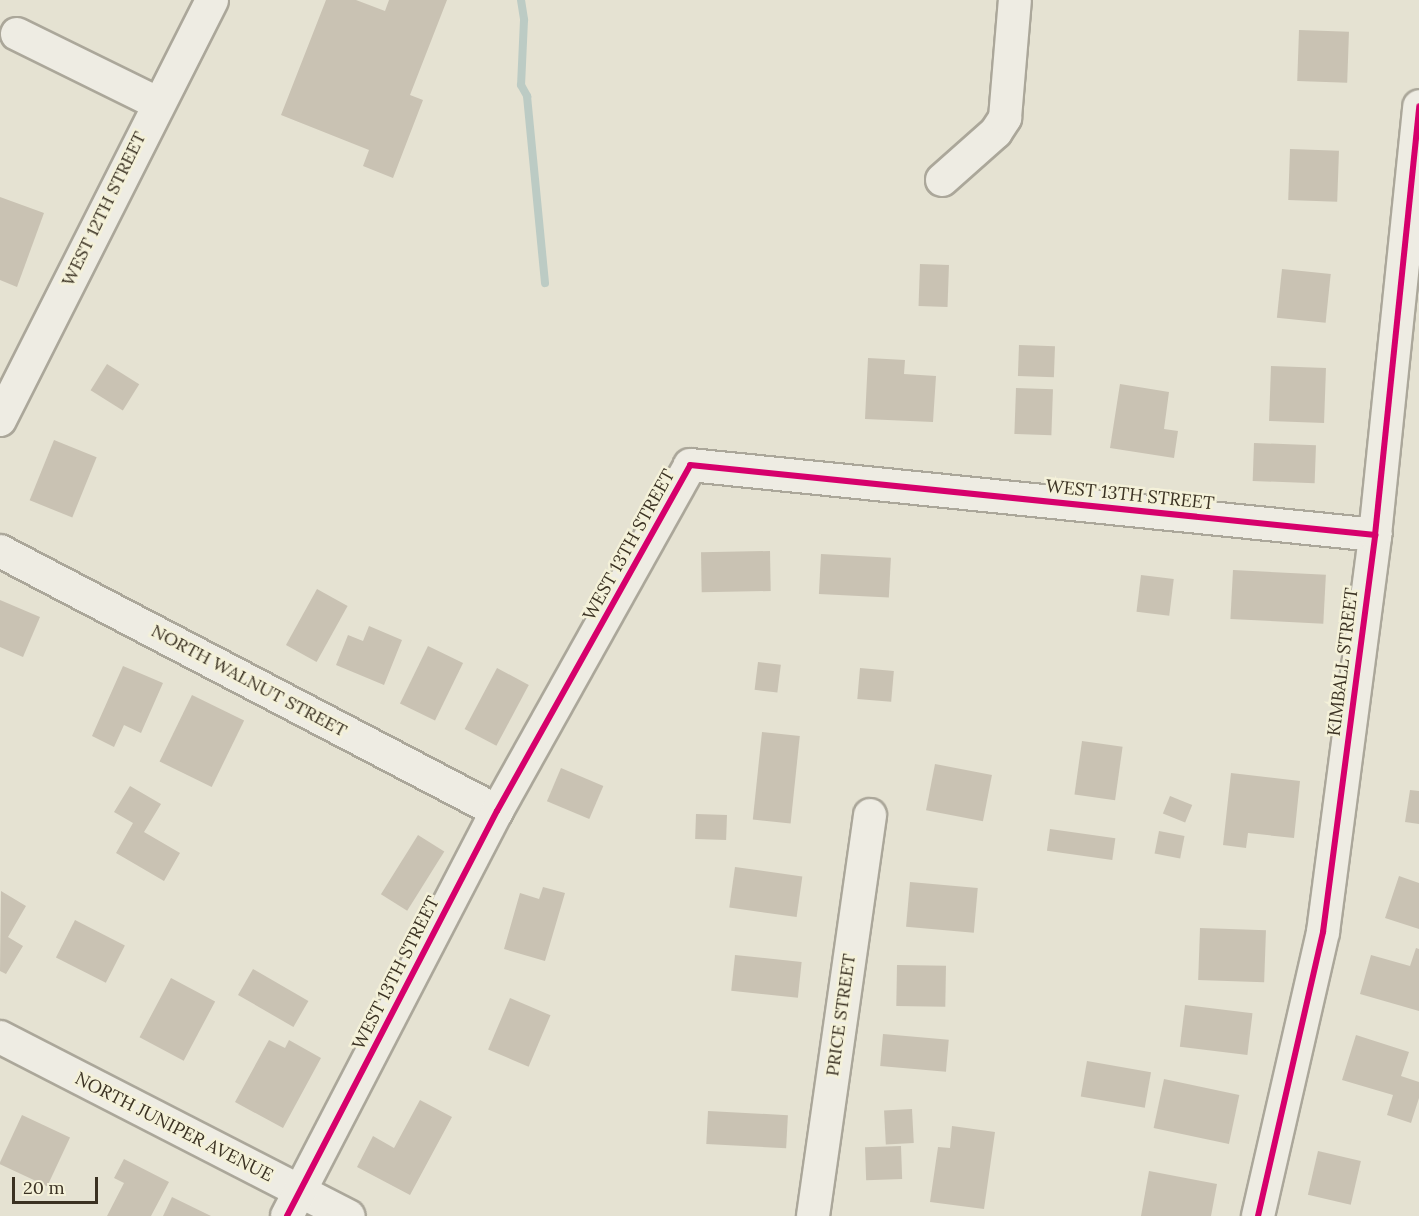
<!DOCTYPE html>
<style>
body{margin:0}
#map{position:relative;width:1419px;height:1216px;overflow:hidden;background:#e5e2d2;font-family:Lora,serif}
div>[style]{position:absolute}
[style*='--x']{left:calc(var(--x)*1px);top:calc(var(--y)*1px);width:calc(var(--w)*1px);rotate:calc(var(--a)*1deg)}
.stream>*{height:8px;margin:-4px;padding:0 4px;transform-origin:4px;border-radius:4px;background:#bccbc4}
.building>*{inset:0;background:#c9c2b3;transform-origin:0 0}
.roads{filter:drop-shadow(2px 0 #aba79a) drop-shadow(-2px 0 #aba79a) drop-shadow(0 2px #aba79a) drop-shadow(0 -2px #aba79a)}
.minor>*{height:32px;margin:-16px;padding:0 16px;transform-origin:16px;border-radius:16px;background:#eeece3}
.cycleway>*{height:6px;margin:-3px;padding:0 3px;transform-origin:3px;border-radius:3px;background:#d6006c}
span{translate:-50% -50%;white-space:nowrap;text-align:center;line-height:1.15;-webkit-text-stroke:5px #f4f1d9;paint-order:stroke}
.street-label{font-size:18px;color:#3a3122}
.scale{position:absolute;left:12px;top:1177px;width:86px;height:27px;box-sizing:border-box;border:3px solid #3a3122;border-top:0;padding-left:8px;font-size:18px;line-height:21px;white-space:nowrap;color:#3a3122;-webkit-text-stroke:4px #f4f1d9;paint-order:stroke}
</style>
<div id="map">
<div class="stream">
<div style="--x:521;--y:0;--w:20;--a:81"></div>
<div style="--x:524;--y:20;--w:65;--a:92.6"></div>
<div style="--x:521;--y:85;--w:13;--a:61"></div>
<div style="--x:527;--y:96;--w:188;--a:84.5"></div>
</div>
<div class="building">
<div style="clip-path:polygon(326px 0,356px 0,385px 11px,389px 0,447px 0,410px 95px,423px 100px,393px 178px,363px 166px,369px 150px,281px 115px)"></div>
<div style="left:1299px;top:30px;width:50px;height:51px;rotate:2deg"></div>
<div style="left:1290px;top:149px;width:49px;height:51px;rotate:2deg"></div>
<div style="clip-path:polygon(0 197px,44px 213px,17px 287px,0 280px)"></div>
<div style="left:920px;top:264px;width:29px;height:42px;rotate:2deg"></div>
<div style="left:1282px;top:269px;width:49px;height:49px;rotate:6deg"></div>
<div style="left:1019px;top:345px;width:36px;height:31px;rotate:2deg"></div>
<div style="clip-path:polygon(868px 358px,905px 360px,904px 374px,936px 376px,933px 422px,865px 419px)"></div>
<div style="left:107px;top:364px;width:38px;height:31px;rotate:32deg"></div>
<div style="left:1271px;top:366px;width:55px;height:55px;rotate:2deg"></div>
<div style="clip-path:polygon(1120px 384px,1169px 392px,1164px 429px,1178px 431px,1174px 458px,1110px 448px)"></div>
<div style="left:1016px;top:388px;width:37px;height:46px;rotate:2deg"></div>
<div style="left:54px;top:440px;width:46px;height:65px;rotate:22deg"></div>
<div style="left:1254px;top:443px;width:62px;height:38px;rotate:2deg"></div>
<div style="left:770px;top:551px;width:40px;height:69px;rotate:89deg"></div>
<div style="left:821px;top:554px;width:70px;height:40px;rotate:3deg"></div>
<div style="left:1233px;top:570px;width:93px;height:49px;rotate:3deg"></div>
<div style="left:1141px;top:575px;width:33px;height:37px;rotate:7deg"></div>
<div style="left:317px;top:589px;width:35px;height:64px;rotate:29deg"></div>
<div style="clip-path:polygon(0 600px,40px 617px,23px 657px,0 647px)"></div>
<div style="clip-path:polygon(369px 626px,402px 640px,384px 685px,336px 665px,348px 635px,363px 641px)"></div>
<div style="left:428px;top:646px;width:39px;height:64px;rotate:26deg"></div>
<div style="left:758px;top:662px;width:23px;height:28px;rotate:7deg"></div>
<div style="clip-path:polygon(123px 666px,163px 683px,141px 733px,124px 725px,114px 747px,92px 736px)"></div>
<div style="left:497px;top:668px;width:36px;height:69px;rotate:28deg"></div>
<div style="left:860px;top:668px;width:34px;height:31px;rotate:5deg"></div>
<div style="left:192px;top:695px;width:58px;height:74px;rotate:26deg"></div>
<div style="left:762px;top:732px;width:38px;height:88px;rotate:6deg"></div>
<div style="left:1082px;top:741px;width:41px;height:54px;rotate:8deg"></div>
<div style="left:935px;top:764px;width:58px;height:47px;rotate:11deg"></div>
<div style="left:561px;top:768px;width:46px;height:36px;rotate:23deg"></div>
<div style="clip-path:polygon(1231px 773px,1300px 781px,1294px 838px,1248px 833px,1246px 848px,1223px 845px)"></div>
<div style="clip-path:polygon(130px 786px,161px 804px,144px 832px,180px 853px,164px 881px,116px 853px,133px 823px,114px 812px)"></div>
<div style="clip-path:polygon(1410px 790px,1419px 791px,1419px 824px,1405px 822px)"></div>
<div style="left:1170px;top:796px;width:24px;height:19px;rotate:22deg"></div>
<div style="left:696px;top:814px;width:31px;height:25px;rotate:2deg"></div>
<div style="left:1050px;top:829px;width:66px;height:22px;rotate:8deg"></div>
<div style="left:1159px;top:831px;width:26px;height:23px;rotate:11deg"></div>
<div style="left:418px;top:835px;width:31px;height:70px;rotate:32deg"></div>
<div style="left:735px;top:867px;width:68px;height:41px;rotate:8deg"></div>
<div style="clip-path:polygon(1399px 876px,1419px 883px,1419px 929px,1385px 918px)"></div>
<div style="left:910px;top:882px;width:68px;height:45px;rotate:5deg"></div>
<div style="clip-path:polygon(543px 887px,565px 893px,545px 961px,504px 949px,520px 893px,539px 899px)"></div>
<div style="clip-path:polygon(1px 891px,26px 906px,8px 937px,23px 946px,6px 974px,0 971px)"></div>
<div style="left:75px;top:920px;width:56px;height:42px;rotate:27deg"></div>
<div style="left:1200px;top:928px;width:66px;height:52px;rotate:2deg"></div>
<div style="clip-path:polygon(1416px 948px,1419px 949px,1419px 1011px,1360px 994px,1371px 955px,1410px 966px)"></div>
<div style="left:735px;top:955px;width:67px;height:36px;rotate:6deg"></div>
<div style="left:897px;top:965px;width:49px;height:41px;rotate:1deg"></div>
<div style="left:253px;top:969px;width:64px;height:30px;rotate:30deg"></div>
<div style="left:171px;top:978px;width:50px;height:67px;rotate:28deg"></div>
<div style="left:510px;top:998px;width:44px;height:56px;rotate:23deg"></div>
<div style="left:1185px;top:1005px;width:68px;height:42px;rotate:7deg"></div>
<div style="left:883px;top:1034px;width:66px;height:32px;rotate:5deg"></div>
<div style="clip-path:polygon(1356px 1035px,1409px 1052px,1401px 1076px,1419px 1082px,1419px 1098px,1411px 1123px,1387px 1115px,1393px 1095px,1342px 1080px)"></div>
<div style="clip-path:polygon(269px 1040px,285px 1048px,289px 1040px,321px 1058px,283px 1128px,235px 1102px)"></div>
<div style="left:1087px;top:1061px;width:65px;height:36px;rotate:10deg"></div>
<div style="left:1164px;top:1079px;width:77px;height:50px;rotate:12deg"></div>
<div style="clip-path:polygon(420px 1100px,452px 1117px,410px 1195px,357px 1167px,373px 1136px,394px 1148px)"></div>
<div style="left:912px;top:1109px;width:34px;height:28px;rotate:87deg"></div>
<div style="left:708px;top:1111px;width:80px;height:33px;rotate:3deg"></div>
<div style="left:22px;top:1115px;width:53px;height:54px;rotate:25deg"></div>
<div style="clip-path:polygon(952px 1126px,995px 1132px,984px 1209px,930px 1202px,938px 1147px,950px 1148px)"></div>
<div style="left:901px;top:1146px;width:33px;height:36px;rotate:88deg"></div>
<div style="left:1318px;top:1151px;width:44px;height:45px;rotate:13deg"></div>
<div style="clip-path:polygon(124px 1159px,169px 1182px,151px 1216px,107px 1216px,124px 1183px,114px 1178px)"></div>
<div style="clip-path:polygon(1149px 1171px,1217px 1184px,1211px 1216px,1141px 1216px)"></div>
<div style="clip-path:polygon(172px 1197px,211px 1216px,163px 1216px)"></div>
</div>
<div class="roads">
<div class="minor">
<div style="--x:17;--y:34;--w:156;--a:26.2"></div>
<div style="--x:942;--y:180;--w:72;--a:-41.6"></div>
<div style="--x:996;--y:132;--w:17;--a:-57"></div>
<div style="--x:1005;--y:118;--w:118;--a:-85.2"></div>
<div style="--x:0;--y:420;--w:470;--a:-63.2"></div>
<div style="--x:0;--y:551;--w:561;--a:27.62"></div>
<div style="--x:0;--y:1037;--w:392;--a:27.2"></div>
<div style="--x:287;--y:1216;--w:456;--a:-62.6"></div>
<div style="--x:497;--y:811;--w:396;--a:-60.8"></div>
<div style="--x:690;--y:465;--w:689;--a:5.83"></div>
<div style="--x:813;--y:1216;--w:405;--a:-81.9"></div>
<div style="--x:1258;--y:1216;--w:291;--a:-77.1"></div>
<div style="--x:1323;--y:932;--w:400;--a:-82.5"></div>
<div style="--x:1375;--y:535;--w:431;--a:-84.1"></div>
</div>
</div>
<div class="cycleway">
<div style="--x:287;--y:1216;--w:456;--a:-62.6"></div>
<div style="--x:497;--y:811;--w:396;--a:-60.8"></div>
<div style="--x:690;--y:465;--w:689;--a:5.83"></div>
<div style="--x:1258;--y:1216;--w:291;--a:-77.1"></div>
<div style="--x:1323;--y:932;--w:400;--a:-82.5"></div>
<div style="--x:1375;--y:535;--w:431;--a:-84.1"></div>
</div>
<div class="street-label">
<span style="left:104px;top:209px;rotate:-64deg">WEST 12TH STREET</span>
<span style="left:1130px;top:495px;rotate:6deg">WEST 13TH STREET</span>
<span style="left:629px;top:545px;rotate:-61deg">WEST 13TH STREET</span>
<span style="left:1343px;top:662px;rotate:-83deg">KIMBALL STREET</span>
<span style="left:249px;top:681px;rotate:28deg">NORTH WALNUT STREET</span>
<span style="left:396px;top:973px;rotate:-63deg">WEST 13TH STREET</span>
<span style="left:841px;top:1015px;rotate:-82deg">PRICE STREET</span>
<span style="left:174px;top:1127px;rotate:27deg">NORTH JUNIPER AVENUE</span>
</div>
<div class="scale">20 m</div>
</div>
